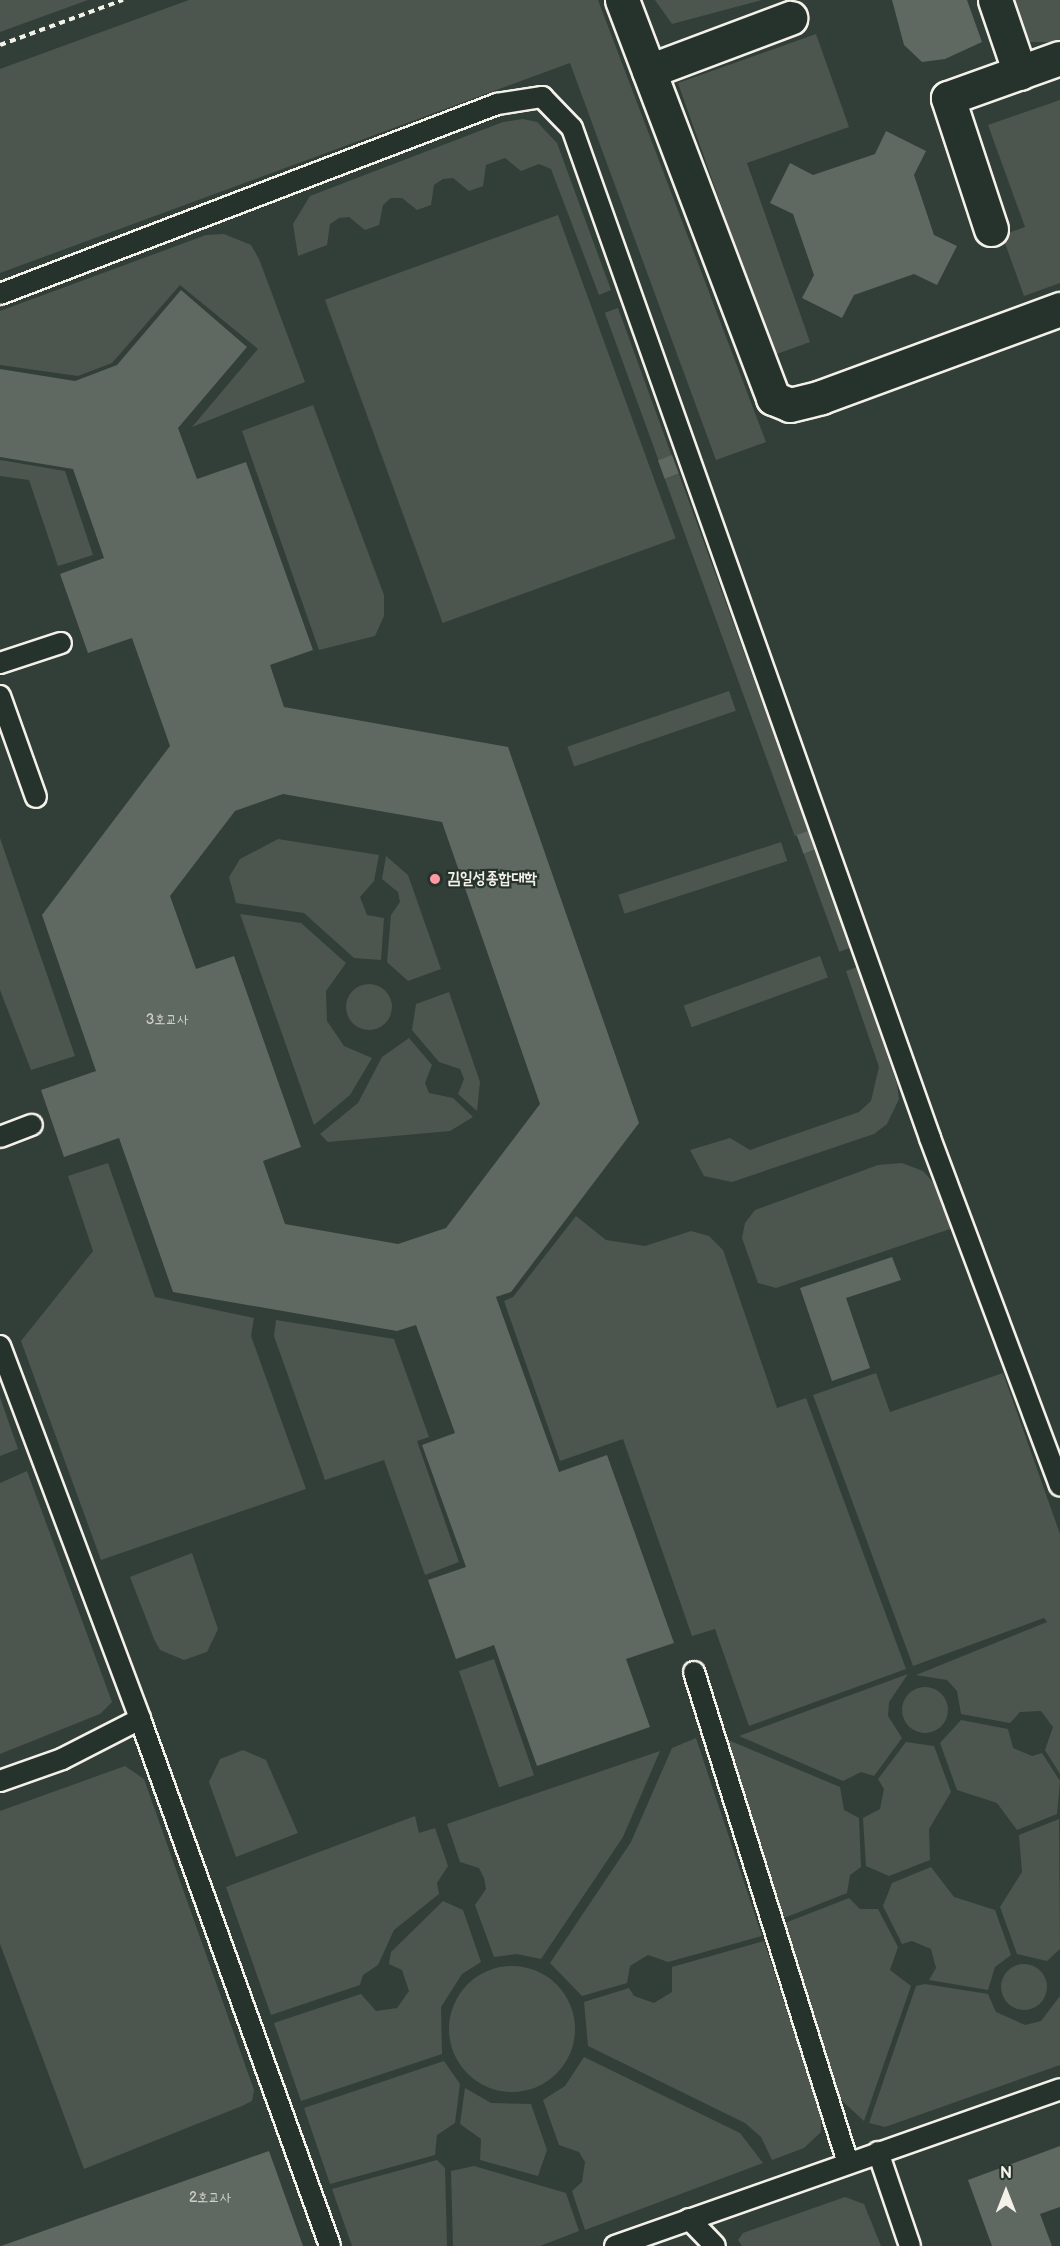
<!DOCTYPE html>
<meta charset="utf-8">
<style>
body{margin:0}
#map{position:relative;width:1060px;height:2246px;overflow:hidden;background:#323e38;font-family:"Balsamiq Sans","Poor Story",sans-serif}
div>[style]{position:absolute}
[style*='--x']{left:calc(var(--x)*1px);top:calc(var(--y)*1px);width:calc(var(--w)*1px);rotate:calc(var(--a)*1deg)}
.green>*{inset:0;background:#4c564f;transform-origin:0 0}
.round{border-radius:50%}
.building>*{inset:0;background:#5f6861;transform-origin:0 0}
.path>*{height:4px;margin-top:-2px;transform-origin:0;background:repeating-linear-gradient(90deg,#f4f1e8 0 6px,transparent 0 10.5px)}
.roads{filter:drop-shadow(2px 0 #f4f1e8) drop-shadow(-2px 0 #f4f1e8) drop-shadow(0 2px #f4f1e8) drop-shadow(0 -2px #f4f1e8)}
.lane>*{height:20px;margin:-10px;padding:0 10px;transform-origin:10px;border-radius:10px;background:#26332d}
.street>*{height:33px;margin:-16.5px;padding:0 16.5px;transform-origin:16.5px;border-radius:16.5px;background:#26332d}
.dots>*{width:16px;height:16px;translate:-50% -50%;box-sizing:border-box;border:3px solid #26332d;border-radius:50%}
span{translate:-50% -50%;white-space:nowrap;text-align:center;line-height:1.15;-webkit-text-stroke:4.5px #26332d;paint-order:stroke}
.number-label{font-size:14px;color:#cfcfc6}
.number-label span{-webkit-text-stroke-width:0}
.poi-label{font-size:16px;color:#f4f1e8;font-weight:700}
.left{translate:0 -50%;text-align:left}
.north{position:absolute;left:976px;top:2162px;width:60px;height:60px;-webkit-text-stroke:4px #26332d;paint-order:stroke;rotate:0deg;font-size:16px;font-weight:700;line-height:24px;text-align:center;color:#f4f1e8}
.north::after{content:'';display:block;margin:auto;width:21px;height:27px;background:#f4f1e8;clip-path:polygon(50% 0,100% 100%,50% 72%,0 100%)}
</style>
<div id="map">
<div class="green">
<div style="clip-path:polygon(0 0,88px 0,0 32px)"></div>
<div style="clip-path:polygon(189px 0,598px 0,766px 442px,716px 460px,570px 63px,0 273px,0 69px)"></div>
<div style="clip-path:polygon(655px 0,762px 0,672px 24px)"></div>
<div style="clip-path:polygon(1007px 0,1060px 0,1060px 42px,1030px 42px,1018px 30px)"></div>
<div style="clip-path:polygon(816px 34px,849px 127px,747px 163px,810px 342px,774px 355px,678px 83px)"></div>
<div style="clip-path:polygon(1060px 100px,1060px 283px,1024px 296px,1002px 235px,1025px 227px,988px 125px)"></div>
<div style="clip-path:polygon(523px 119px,537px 122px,557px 143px,611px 290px,599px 295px,551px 169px,539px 164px,521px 171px,505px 158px,486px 165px,483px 186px,469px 191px,453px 178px,443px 179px,434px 185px,431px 205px,417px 210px,402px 198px,391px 198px,383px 205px,379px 225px,365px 230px,349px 217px,339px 218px,330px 224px,327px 245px,298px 256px,293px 224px,310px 196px,503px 122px)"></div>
<div style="left:558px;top:215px;width:344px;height:248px;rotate:70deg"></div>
<div style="clip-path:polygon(224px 234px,251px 245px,259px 259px,305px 382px,192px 427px,258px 349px,180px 285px,112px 363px,78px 376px,0 365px,0 311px,206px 235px)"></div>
<div style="left:618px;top:308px;width:157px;height:14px;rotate:70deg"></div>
<div style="clip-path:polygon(313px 405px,384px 595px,384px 616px,375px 636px,319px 650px,242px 431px)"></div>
<div style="clip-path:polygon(0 460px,65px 471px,93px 555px,58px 566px,29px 480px,0 476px)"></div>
<div style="left:679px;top:474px;width:380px;height:15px;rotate:70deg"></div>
<div style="left:729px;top:691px;width:21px;height:171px;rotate:71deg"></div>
<div style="clip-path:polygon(0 838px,75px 1056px,31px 1070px,0 990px)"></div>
<div style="clip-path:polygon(278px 839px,379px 855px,374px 881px,360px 897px,367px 915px,384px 918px,381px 960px,354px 958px,304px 913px,236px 903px,229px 877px,240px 859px)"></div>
<div style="left:781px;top:842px;width:20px;height:171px;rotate:72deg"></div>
<div style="left:815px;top:850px;width:104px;height:12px;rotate:70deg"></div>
<div style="clip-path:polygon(386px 856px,408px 875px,441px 969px,408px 981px,387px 962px,391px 915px,400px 902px,398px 892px,382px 879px)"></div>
<div style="clip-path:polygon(240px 914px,301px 923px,346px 963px,326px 991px,327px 1021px,344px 1046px,372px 1058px,350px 1095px,314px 1125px)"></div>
<div style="left:820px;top:956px;width:23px;height:145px;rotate:70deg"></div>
<div style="clip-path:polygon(857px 967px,897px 1084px,899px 1099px,887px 1124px,874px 1134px,732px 1182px,704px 1176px,690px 1150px,730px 1138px,750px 1150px,859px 1112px,871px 1101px,879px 1067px,846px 971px)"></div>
<div class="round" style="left:346px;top:984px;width:46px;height:46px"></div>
<div style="clip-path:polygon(449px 992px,480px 1082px,477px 1111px,458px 1094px,464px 1079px,460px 1069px,439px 1062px,412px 1030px,416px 1004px)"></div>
<div style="clip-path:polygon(409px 1038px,432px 1065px,425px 1083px,429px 1093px,453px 1098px,473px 1117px,450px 1131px,328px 1142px,320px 1134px,358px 1103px,382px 1057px)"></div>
<div style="clip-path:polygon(108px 1163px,155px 1297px,254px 1318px,251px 1336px,306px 1489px,101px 1560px,21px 1341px,93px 1251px,68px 1176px)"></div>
<div style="clip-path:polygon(902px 1163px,923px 1171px,939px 1189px,953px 1228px,776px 1288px,758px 1283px,742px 1238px,745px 1223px,755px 1210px,878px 1165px)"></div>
<div style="clip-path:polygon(576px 1216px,606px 1240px,645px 1246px,691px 1231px,709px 1236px,723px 1250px,777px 1408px,806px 1398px,906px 1669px,749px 1726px,715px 1629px,692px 1636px,623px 1439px,560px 1461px,504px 1301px,513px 1297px)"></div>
<div style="clip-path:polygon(276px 1320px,394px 1339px,429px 1437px,417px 1441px,459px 1562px,425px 1575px,384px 1460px,325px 1480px,274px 1336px)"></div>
<div style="clip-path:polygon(876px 1373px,890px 1412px,1003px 1373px,1060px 1534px,1060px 1774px,1045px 1750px,1053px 1727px,1041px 1711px,1020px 1712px,1010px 1723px,961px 1714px,957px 1691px,947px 1680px,916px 1675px,1047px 1622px,1044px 1618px,913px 1666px,813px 1395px)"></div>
<div style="clip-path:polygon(0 1397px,18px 1449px,0 1456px)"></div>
<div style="clip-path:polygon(27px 1471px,112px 1702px,100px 1714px,0 1754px,0 1483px)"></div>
<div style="clip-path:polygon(192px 1553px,218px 1629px,207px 1652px,184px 1660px,160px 1650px,154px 1639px,130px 1577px)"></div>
<div style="left:494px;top:1659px;width:123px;height:37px;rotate:71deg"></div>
<div style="clip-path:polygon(908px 1674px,889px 1702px,888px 1716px,902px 1738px,874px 1776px,861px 1772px,843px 1781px,739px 1736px)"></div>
<div class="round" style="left:902px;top:1687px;width:46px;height:46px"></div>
<div style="clip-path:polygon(961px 1720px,1008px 1729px,1013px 1748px,1032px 1756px,1042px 1753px,1060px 1781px,1057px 1814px,1017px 1830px,997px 1803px,957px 1790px,940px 1743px)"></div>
<div style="clip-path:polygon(696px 1738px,762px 1936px,668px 1962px,648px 1955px,630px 1966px,627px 1983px,582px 1996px,550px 1963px,631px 1842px,672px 1748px)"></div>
<div style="clip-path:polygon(728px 1740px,840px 1787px,844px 1810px,859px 1818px,861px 1867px,850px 1875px,847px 1893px,784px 1918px)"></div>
<div style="clip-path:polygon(906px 1742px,934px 1746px,951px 1792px,929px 1829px,930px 1860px,889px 1876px,866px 1866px,863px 1818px,880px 1809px,884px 1789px,878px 1779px)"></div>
<div style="clip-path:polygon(243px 1750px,266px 1760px,298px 1833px,236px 1857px,209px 1782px,220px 1759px)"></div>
<div style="clip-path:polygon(660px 1751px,623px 1837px,541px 1959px,517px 1954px,494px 1957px,475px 1905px,486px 1889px,484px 1878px,479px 1868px,460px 1862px,447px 1824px)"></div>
<div style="clip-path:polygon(125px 1766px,144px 1779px,254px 2090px,252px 2101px,242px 2106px,84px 2169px,0 1944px,0 1811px)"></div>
<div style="clip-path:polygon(415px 1816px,419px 1833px,435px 1828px,448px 1866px,437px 1883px,439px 1894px,394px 1930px,378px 1965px,363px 1975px,360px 1985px,271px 2015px,226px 1887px)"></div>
<div style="clip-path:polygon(1059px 1819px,1060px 1949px,1047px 1961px,1017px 1954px,1000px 1907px,1022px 1872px,1019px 1835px)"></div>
<div style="clip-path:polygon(931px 1867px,954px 1897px,995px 1910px,1011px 1955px,995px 1967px,988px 1990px,929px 1980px,936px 1968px,931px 1949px,912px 1941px,902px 1944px,883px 1906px,892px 1883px)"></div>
<div style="clip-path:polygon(849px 1898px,860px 1909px,878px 1909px,898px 1947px,890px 1970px,911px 1986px,864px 2121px,840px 2099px,785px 1923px)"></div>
<div style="clip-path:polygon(443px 1901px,463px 1910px,481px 1962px,462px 1974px,441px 2007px,442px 2054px,301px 2101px,274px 2023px,361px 1994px,376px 2011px,397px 2008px,409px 1991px,402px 1970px,389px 1964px,391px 1952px)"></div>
<div style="clip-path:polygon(764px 1941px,821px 2115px,821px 2132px,804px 2148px,772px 2160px,761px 2137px,745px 2123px,588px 2046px,584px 2002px,629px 1988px,634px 1996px,654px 2003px,672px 1992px,672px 1967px)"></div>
<div class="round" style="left:1001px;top:1964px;width:46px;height:46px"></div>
<div class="round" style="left:449px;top:1966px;width:126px;height:126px"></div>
<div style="clip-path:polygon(925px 1984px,988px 1994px,996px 2012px,1025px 2025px,1041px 2021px,1060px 1996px,1060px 2065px,885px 2127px,869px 2123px,916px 1986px)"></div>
<div style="clip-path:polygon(584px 2057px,740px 2133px,763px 2163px,585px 2230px,572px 2191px,582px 2182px,585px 2162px,579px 2152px,559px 2145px,543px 2100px,565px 2086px)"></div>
<div style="clip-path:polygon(444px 2061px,460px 2084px,455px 2123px,437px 2135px,435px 2155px,330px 2184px,304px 2108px)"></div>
<div style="clip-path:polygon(465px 2088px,491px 2103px,531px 2104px,547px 2150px,538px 2176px,480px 2160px,481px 2139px,460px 2124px)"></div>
<div style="clip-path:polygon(437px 2160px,445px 2168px,447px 2246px,352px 2246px,332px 2189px)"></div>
<div style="clip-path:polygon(474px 2166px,566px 2193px,579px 2231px,540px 2246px,453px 2246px,451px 2171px)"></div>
<div style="clip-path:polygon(845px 2197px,864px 2204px,881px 2246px,742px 2246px,738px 2240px,743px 2233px)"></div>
</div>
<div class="building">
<div style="clip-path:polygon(892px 0,967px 0,982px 42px,945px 59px,922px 62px,904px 45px)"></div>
<div style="clip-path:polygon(886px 131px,926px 151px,914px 175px,934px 235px,957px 246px,937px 285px,914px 274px,854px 295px,842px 318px,802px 298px,814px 275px,793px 214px,770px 203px,790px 163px,813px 175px,875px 154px)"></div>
<div style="clip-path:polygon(evenodd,181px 290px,247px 347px,178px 428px,197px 479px,246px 462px,313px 650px,270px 665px,284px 707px,508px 747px,639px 1123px,511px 1292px,496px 1297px,559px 1472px,607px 1455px,674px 1643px,626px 1659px,650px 1727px,537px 1766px,494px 1645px,456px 1659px,428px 1580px,466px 1567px,422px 1445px,455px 1433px,416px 1325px,397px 1331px,173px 1292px,119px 1138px,64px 1157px,41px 1090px,96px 1071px,42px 915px,170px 746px,132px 638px,88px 653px,60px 574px,104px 558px,73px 469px,0 457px,0 369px,75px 381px,117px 365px,181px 290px,283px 794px,442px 822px,540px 1104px,446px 1228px,398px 1244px,285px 1224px,263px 1161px,301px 1147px,234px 956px,196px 969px,170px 896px,235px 811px,283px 794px)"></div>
<div style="left:672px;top:455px;width:20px;height:15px;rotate:70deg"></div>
<div style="left:808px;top:831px;width:20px;height:12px;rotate:70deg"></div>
<div style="clip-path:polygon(892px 1257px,901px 1280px,846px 1298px,870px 1368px,832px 1381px,800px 1288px)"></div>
<div style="clip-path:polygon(1060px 2146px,1060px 2207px,1040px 2214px,1052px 2246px,992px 2246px,968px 2180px)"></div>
<div style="clip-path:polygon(269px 2151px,303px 2246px,1px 2246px)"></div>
</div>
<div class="path">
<div style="--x:0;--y:45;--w:131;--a:-20.1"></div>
</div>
<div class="roads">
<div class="lane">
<div style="--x:0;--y:294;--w:532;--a:-20.92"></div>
<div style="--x:497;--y:104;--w:46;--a:-8.8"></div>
<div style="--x:542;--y:97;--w:43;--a:45.9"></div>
<div style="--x:572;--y:128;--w:1072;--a:70.48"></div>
<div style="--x:930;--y:1138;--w:371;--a:69.5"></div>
<div style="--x:0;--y:663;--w:64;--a:-18.2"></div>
<div style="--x:0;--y:696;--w:107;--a:70.4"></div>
<div style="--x:0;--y:1137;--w:34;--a:-21"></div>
<div style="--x:0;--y:1346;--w:398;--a:69.4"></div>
<div style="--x:694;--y:1672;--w:515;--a:72.59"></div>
<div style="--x:0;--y:1781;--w:66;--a:-19.5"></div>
<div style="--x:62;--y:1759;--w:88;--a:-27.1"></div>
<div style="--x:140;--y:1719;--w:560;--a:70.17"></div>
<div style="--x:878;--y:2152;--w:99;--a:71.2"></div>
<div style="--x:689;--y:2219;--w:37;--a:46"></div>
<div style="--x:615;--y:2246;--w:472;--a:-19.4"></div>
</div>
<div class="street">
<div style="--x:622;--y:0;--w:426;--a:69.2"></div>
<div style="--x:773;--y:398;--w:18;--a:22"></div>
<div style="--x:790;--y:405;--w:32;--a:-14"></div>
<div style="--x:821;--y:397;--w:255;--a:-20.2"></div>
<div style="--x:995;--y:0;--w:77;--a:71.1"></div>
<div style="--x:649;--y:71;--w:151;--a:-20.6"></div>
<div style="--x:991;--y:229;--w:138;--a:-108.2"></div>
<div style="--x:948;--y:98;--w:119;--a:-19.7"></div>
</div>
</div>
<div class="dots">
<div style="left:435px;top:879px;background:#ff9aa2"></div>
</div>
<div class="number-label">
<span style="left:167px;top:1020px">3호교사</span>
<span style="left:210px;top:2198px">2호교사</span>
</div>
<div class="poi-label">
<span class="left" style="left:447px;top:879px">김일성종합대학</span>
</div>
<div class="north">N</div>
</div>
